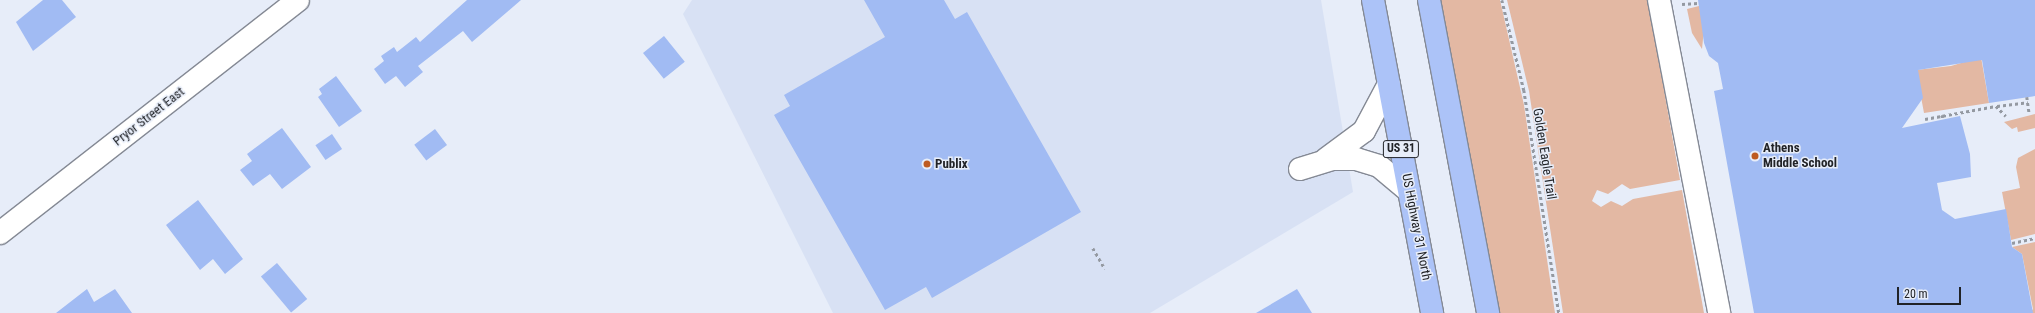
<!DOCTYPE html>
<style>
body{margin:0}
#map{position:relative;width:2035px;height:313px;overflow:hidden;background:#e7edf9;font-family:"Roboto Condensed",sans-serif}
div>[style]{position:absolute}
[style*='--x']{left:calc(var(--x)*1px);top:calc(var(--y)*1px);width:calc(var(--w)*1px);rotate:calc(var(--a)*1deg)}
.built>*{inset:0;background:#d8e1f4}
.green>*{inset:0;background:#e3b8a3}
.building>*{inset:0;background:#a1bbf3;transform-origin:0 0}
.path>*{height:2.5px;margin-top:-1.25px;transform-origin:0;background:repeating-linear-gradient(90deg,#9499a1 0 3px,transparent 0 6px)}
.roads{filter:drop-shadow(1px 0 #848994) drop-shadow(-1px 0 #848994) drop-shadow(0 1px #848994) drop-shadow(0 -1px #848994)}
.minor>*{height:22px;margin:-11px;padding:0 11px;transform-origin:11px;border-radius:11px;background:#fff}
.major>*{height:22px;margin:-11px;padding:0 11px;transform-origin:11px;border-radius:11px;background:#acc3f8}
.dots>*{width:11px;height:11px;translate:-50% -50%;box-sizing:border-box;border:2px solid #e7edf9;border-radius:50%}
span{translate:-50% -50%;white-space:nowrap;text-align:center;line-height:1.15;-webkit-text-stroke:3px #e7edf9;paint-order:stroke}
.shield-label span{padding:1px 3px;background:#e7edf9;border:1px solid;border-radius:3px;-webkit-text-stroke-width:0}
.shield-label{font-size:12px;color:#212327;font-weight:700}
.street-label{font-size:13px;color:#212327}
.poi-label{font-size:13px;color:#212327;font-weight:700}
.left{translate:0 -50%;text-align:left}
.scale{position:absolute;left:1897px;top:287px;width:64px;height:18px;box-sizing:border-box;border:2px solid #212327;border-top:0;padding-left:5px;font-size:12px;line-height:14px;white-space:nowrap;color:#212327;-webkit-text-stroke:3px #e7edf9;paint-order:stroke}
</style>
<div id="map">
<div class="built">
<div style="clip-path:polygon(692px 0,1321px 0,1353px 192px,1150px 313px,833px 313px,683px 14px)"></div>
</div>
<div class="green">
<div style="clip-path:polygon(1438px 0,1500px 0,1524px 105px,1555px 313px,1498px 313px)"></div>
<div style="clip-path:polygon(1507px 0,1648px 0,1680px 180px,1630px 189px,1622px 184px,1608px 194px,1597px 190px,1592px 201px,1601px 207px,1611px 201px,1622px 206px,1633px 199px,1682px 190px,1704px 313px,1563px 313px,1529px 91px)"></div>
<div style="clip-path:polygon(1699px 6px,1704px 29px,1702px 49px,1692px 33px,1687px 9px)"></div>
<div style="clip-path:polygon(1981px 57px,1989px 103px,1924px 113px,1916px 70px,1951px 66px)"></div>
<div style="clip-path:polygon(2035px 114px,2035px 128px,2018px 132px,2017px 127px,2012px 129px,2004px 122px)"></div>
<div style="clip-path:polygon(2035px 149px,2035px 234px,2011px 240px,2002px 192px,2020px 188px,2016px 167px,2018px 158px)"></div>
<div style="clip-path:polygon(2035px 242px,2035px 313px,2030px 313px,2033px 309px,2022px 254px,2012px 247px)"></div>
</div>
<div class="building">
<div style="clip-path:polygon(43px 0,62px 0,76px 17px,33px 51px,16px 22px)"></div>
<div style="clip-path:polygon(467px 0,521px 0,472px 42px,463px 31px,418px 66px,423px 72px,405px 87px,396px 76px,385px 84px,374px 69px,384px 61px,381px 56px,394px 47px,397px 52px,416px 37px,420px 42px)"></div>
<div style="clip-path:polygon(864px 0,944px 0,955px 19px,967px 12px,1081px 212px,932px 298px,926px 287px,885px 310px,774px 115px,790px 106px,784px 95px,885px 37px)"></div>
<div style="clip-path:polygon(1698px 0,2035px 0,2035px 96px,1989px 103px,1982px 60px,1918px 70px,1923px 98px,1902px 128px,1960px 116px,1970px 154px,1971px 177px,1937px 183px,1942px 210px,1955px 219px,2006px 209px,2012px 247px,2022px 254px,2033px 313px,1754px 313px,1714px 91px,1723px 89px,1718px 63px,1709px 56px,1704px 43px)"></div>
<div style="left:664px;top:36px;width:33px;height:27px;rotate:51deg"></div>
<div style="clip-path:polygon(336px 76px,362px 111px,339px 127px,318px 97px,322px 94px,319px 89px)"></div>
<div style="clip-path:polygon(282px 128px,311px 167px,282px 189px,270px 174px,253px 186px,240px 170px,252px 161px,247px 154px)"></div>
<div style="left:435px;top:129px;width:20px;height:26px;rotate:53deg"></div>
<div style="left:332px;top:134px;width:18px;height:20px;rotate:56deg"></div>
<div style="clip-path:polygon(198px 200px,243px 259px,225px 274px,213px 259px,200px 270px,166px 225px)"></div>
<div style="left:277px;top:263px;width:47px;height:21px;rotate:50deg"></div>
<div style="clip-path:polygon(87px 289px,94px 302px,115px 289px,132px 313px,56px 313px)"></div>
<div style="clip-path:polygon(1297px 289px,1312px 313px,1256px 313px)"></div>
</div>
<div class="path">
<div style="--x:1502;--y:0;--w:93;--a:76.3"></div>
<div style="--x:1524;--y:90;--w:226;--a:81.1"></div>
<div style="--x:1682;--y:4;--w:16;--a:-4"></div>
<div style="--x:2027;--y:97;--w:15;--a:82"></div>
<div style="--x:1997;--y:106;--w:31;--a:-7"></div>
<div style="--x:1942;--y:115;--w:5;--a:79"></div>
<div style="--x:1925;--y:119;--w:72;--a:-10.4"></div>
<div style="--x:1996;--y:106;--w:14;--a:45"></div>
<div style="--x:2012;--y:243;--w:24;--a:-12"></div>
<div style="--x:1093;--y:248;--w:24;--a:60"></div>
</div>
<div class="roads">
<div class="minor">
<div style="--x:1659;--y:0;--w:319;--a:79.1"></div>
<div style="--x:1326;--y:159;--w:47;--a:-36.4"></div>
<div style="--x:1364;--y:131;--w:53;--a:-62"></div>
<div style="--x:1300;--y:169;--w:34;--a:-17"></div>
<div style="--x:1332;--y:159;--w:24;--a:0"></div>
<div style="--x:1356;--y:159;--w:24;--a:17"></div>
<div style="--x:1379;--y:166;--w:39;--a:40"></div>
<div style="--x:0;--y:233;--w:378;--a:-38"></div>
</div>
<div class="major">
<div style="--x:1373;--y:0;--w:319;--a:79.3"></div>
<div style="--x:1429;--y:0;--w:319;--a:79.3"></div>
</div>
</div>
<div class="dots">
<div style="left:1755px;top:156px;background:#be5b21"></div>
<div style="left:927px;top:164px;background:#be5b21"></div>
</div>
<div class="shield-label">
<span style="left:1401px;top:149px">US 31</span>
</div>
<div class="street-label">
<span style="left:149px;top:117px;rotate:-38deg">Pryor Street East</span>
<span style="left:1544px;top:154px;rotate:81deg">Golden Eagle Trail</span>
<span style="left:1416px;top:227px;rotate:79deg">US Highway 31 North</span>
</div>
<div class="poi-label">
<span class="left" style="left:1763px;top:156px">Athens<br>Middle School</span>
<span class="left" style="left:935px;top:164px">Publix</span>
</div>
<div class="scale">20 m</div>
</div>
